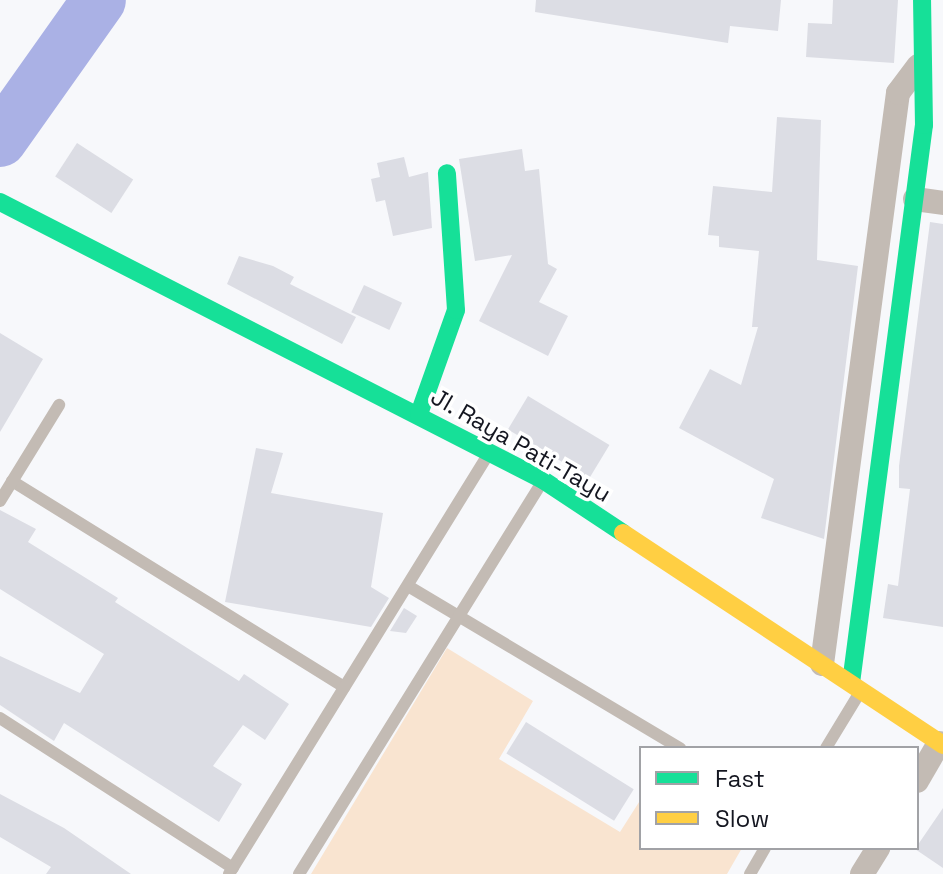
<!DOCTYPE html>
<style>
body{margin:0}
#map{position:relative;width:943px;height:874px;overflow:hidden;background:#f7f8fb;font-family:"Space Grotesk",sans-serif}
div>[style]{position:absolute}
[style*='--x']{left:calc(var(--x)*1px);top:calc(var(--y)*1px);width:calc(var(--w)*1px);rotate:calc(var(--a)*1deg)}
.green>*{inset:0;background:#f9e4d0}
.river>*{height:54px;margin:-27px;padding:0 27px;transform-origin:27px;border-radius:27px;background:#aab1e5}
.building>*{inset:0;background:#dcdde4;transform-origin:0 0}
.lane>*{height:12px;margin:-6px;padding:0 6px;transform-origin:6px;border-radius:6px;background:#c3bbb4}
.street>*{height:24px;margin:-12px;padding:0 12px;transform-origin:12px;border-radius:12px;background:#c3bbb4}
.fast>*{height:18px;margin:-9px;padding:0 9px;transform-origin:9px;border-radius:9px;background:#16e098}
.slow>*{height:18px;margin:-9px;padding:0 9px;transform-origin:9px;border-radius:9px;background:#ffcf43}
span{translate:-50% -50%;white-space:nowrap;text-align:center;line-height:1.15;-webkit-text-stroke:7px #fff;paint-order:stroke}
.street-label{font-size:24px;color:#141620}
.legend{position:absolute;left:639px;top:746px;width:280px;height:104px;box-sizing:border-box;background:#fff;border:2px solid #a1a2a6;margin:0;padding:10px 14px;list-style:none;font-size:24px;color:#141620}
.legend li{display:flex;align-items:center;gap:16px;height:40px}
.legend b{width:40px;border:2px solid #a1a2a6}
</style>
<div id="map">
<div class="green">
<div style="clip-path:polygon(447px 648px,533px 701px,499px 759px,620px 832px,641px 799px,641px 848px,742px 848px,727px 874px,311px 874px)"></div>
</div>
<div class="river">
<div style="--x:0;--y:140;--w:171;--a:-54.7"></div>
</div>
<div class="building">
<div style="clip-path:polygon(536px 0,781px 0,778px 31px,730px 26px,728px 43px,535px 12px)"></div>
<div style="clip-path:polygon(833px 0,898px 0,894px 63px,806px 57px,808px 23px,832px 24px)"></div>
<div style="clip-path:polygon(777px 117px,821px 120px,817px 260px,858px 266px,824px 539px,761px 518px,774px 479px,679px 428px,710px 369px,741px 385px,758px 327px,752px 327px,759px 251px,719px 247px,719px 236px,708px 235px,713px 186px,772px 192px)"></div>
<div style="left:77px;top:143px;width:67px;height:40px;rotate:33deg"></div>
<div style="clip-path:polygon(522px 149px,525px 171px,539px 169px,548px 264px,557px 269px,539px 302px,568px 316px,548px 356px,479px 321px,512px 255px,475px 261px,459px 159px)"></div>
<div style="clip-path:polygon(404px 157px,409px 177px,428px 172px,432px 228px,393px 236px,385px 200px,376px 202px,371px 179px,380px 177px,377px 163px)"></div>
<div style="clip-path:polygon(930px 222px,943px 224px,943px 627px,883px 618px,888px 584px,898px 586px,910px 489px,899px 488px,899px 466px)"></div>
<div style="clip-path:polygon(239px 256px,273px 266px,294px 277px,290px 284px,356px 317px,342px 344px,227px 284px)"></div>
<div style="left:364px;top:285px;width:42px;height:30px;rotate:25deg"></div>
<div style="clip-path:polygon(0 333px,43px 359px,0 432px)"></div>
<div style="left:528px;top:396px;width:95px;height:39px;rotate:31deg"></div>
<div style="clip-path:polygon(256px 448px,283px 453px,271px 493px,383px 513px,371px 587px,389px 598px,371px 627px,225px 602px)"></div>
<div style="clip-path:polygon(0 510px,36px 529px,28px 542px,118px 598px,115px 602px,239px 681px,244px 674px,289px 704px,265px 740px,243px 725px,213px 766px,242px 784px,219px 822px,64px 723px,54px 741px,0 705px,0 656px,80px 693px,104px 654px,0 589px)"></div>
<div style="clip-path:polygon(404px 608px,417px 616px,406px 633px,390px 631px)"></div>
<div style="left:526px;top:722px;width:127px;height:37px;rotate:32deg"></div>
<div style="clip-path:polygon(0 794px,64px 828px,131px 874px,46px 874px,51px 867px,0 837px)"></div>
<div style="clip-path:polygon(943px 808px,943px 868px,915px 849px)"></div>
</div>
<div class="lane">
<div style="--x:12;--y:481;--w:391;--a:31.8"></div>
<div style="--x:0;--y:501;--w:113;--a:-58.4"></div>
<div style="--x:408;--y:586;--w:317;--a:30.8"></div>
<div style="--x:0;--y:718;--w:277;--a:32.8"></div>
<div style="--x:826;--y:748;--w:66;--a:-58.7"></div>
<div style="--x:229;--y:874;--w:490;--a:-58.3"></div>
<div style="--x:299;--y:874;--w:460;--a:-58.2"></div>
<div style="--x:750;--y:874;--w:30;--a:-60"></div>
</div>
<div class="street">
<div style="--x:915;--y:199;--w:28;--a:8"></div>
<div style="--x:822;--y:664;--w:576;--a:-82.42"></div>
<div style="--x:898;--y:93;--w:34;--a:-53"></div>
<div style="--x:917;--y:781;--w:44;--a:-59.9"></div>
<div style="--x:862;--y:874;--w:31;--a:-58"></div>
</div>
<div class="fast">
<div style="--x:0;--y:202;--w:610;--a:27.11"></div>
<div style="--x:543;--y:480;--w:96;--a:33.5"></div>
<div style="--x:419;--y:414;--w:110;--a:-70.4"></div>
<div style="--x:456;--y:310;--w:137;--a:-93.8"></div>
<div style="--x:851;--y:683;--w:563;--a:-82.55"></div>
<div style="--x:924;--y:125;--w:125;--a:-90.9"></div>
</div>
<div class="slow">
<div style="--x:623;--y:533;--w:384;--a:33.5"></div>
</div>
<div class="street-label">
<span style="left:521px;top:445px;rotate:30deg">Jl. Raya Pati-Tayu</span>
</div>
<ul class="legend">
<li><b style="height:10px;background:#16e098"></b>Fast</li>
<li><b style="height:10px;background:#ffcf43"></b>Slow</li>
</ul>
</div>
